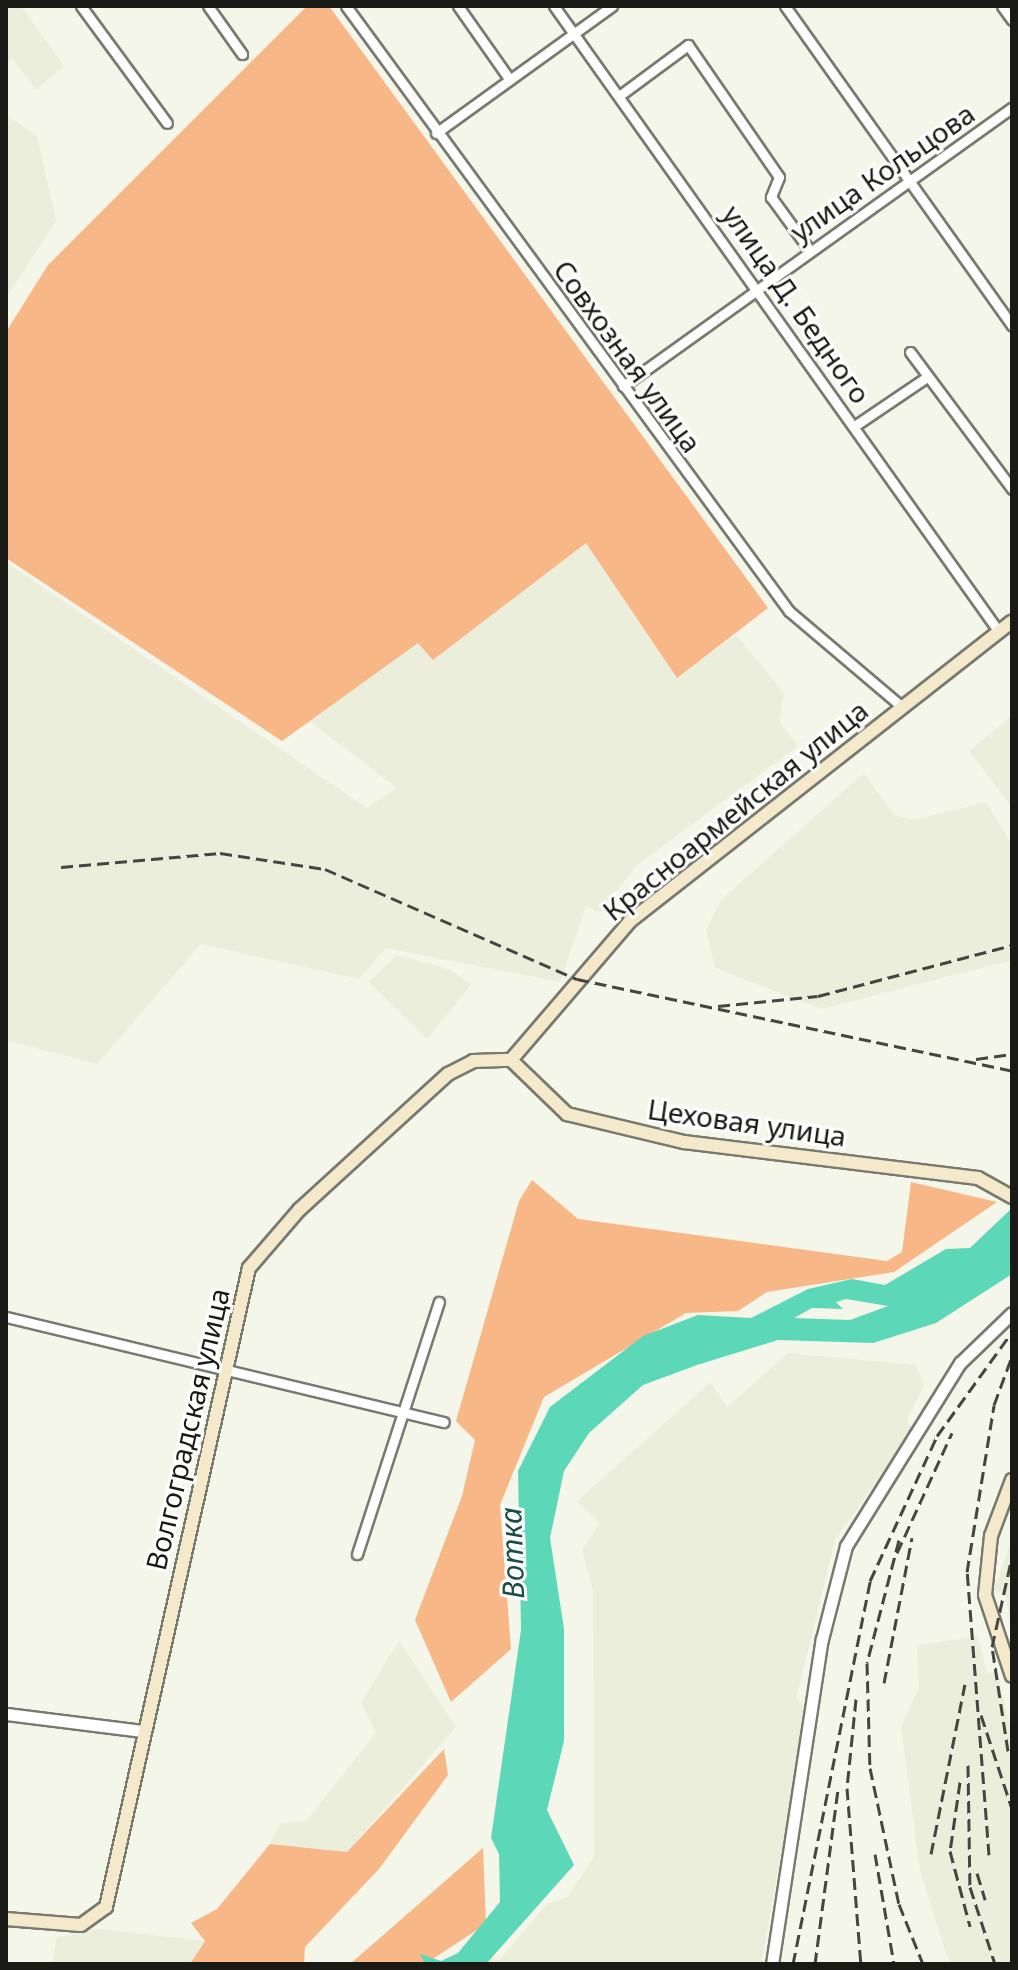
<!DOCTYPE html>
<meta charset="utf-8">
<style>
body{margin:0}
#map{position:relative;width:1018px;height:1970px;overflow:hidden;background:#f4f6ea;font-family:"Noto Sans",sans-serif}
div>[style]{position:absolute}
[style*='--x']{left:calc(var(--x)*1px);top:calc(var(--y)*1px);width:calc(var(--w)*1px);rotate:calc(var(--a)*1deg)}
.built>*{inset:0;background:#ebeeda}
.green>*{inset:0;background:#f7b787}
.water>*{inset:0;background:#5cd8b8}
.roads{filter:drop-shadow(2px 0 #787a6f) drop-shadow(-2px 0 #787a6f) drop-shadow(0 2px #787a6f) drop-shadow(0 -2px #787a6f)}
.minor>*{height:9px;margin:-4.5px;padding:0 4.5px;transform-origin:4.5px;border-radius:4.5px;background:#fff}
.tertiary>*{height:11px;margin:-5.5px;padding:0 5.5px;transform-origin:5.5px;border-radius:5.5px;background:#fff}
.secondary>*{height:12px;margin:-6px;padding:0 6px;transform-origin:6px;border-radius:6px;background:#f5e9cc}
.rail>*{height:3px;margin-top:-1.5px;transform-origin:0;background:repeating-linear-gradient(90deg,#454641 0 12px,transparent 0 18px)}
span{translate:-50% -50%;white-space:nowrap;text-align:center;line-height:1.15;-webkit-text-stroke:6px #fff;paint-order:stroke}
.street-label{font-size:28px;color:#191a16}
.water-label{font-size:30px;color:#194e41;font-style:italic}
.frame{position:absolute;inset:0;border:8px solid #191a16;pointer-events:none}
</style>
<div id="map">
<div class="built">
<div style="clip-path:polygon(6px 6px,21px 6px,64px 66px,36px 90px,12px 58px,6px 65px)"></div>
<div style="clip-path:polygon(6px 115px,37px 136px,56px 221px,6px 298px)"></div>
<div style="clip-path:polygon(586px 543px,677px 677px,736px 635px,784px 693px,779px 722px,798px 746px,637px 865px,600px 913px,586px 906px,560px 982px,386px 948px,359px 979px,201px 944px,97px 1064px,6px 1040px,6px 562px,367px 808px,397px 788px,309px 721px,418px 642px,434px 659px)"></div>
<div style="clip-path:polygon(1012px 716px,1012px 807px,969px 751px)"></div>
<div style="clip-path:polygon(864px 773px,894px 815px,915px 820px,986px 802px,1012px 845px,1012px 960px,822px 1009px,715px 968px,706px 929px,721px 900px)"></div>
<div style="clip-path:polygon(397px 955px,451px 970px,471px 985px,427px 1039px,369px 982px)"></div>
<div style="clip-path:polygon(788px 1353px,916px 1365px,924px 1386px,906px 1421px,914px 1428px,835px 1540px,796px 1699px,804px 1706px,794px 1783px,761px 1964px,486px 1964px,491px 1956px,499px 1960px,547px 1904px,567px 1897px,594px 1857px,593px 1590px,582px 1550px,600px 1523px,577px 1501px,711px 1382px,727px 1407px)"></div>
<div style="clip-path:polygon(1012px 1539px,1012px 1633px,1006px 1596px,994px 1590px)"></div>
<div style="clip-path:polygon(978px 1636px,987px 1673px,997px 1671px,1012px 1733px,1012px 1964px,952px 1964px,947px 1956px,920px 1870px,901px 1727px,919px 1687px,917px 1646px)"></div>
<div style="clip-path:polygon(399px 1641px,456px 1727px,347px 1852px,270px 1844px,281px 1823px,306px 1821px,376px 1733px,361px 1703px)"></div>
<div style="clip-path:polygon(98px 1929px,205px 1941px,190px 1964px,52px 1964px,57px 1937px)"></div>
</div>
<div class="green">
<div style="clip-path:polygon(307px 6px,329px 6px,768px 608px,677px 678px,586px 543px,433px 660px,418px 643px,282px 741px,6px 558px,6px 332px,48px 265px)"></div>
<div style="clip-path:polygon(532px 1180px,578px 1219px,887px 1261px,902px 1252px,911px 1182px,997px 1202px,894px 1272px,767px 1292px,738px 1311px,686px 1313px,544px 1397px,500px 1505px,511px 1649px,451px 1702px,415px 1620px,462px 1496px,475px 1440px,456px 1421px,519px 1201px)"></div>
<div style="clip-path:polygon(444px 1749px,448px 1775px,379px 1869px,305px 1947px,304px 1964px,190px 1964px,205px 1941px,191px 1923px,217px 1909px,270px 1844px,347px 1852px)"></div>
<div style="clip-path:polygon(483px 1848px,486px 1924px,425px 1964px,350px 1964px)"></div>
</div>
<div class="water">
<div style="clip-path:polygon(evenodd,1012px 1208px,1012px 1274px,936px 1323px,873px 1343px,778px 1340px,697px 1365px,643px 1385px,589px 1433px,564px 1471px,550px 1538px,564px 1629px,564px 1741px,547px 1810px,574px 1865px,486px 1964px,425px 1964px,420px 1954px,441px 1961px,458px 1953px,500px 1902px,499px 1854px,491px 1838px,521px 1630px,518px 1471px,550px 1407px,643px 1336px,698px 1315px,751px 1318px,808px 1289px,852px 1279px,885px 1285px,946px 1249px,970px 1248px,1012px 1208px,846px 1299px,888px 1306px,850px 1320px,794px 1318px,812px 1308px,843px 1309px,836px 1302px,846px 1299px)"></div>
</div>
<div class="roads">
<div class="minor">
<div style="--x:81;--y:6;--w:145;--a:53.7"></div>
<div style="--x:208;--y:6;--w:59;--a:54.7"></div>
<div style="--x:346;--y:6;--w:750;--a:53.79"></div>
<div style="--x:789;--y:611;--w:148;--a:40.3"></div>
<div style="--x:458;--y:6;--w:90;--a:54.9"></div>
<div style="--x:554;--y:6;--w:768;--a:54.59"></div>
<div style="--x:785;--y:6;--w:392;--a:54.6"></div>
<div style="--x:1002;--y:6;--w:17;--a:54"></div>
<div style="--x:619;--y:96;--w:86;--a:-36.5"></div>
<div style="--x:688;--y:45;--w:160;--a:55.4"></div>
<div style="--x:779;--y:177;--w:22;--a:112"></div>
<div style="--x:771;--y:197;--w:63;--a:54"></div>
<div style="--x:436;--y:133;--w:217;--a:-35.8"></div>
<div style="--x:910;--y:352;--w:171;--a:53.3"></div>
<div style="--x:623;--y:386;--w:478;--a:-35.6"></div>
<div style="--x:856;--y:425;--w:86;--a:-34.1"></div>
<div style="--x:6;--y:1317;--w:450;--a:13.5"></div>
<div style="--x:357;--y:1554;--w:265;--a:-72"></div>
</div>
<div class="tertiary">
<div style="--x:6;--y:1714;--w:138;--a:7.1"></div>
<div style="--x:772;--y:1964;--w:329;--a:-81.3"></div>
<div style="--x:822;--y:1639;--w:96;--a:-75.5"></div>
<div style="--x:846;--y:1546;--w:216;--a:-58.1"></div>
<div style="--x:960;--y:1363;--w:72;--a:-43.9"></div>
</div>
<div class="secondary">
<div style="--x:511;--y:1060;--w:183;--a:-49.4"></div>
<div style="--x:630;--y:921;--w:485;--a:-38.1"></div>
<div style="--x:511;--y:1060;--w:78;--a:44"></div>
<div style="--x:567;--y:1114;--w:120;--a:13.5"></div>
<div style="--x:684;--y:1142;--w:296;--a:7"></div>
<div style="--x:978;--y:1178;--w:39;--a:29"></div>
<div style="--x:1012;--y:1480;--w:60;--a:110.6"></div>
<div style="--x:991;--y:1536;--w:59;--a:95.8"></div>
<div style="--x:985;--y:1595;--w:85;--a:71.6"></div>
<div style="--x:6;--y:1919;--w:75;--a:4.6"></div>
<div style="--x:81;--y:1925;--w:31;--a:-36"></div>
<div style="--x:106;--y:1907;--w:655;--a:-77.39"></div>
<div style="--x:249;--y:1268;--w:77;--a:-49.2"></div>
<div style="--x:299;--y:1210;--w:202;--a:-42.4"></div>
<div style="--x:448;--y:1074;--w:28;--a:-27"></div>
<div style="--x:473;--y:1061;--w:38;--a:-2"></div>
</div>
</div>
<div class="rail">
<div style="--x:61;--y:867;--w:160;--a:-5"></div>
<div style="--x:220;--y:853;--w:106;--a:8.7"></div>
<div style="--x:325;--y:869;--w:275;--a:23.6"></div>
<div style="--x:577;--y:979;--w:445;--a:11.9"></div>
<div style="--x:718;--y:1006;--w:100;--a:-5.7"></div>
<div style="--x:818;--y:996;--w:201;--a:-14.7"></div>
<div style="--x:976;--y:1059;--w:36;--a:-8"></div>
<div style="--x:899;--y:1540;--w:127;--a:104.6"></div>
<div style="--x:867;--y:1663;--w:105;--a:88.4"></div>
<div style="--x:870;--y:1768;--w:139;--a:78"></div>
<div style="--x:899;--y:1904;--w:65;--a:68.2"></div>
<div style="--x:897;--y:1553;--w:132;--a:-65.4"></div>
<div style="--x:884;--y:1683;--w:148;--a:-79.1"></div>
<div style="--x:856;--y:1699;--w:89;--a:95.8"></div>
<div style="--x:847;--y:1788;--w:177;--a:85.5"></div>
<div style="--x:981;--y:1715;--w:99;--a:71.7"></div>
<div style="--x:1008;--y:1751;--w:105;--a:-98.7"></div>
<div style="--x:992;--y:1647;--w:92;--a:-77.5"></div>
<div style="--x:968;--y:1765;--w:122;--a:89.1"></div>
<div style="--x:970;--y:1887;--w:81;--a:72"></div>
<div style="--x:960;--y:1782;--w:70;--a:98.2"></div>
<div style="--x:950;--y:1851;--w:78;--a:75.1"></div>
<div style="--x:875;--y:1854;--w:112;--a:80.2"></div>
<div style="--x:931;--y:1854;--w:173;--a:-78.7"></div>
<div style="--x:989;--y:1855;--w:284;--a:-94.4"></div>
<div style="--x:967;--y:1572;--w:169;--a:-80.8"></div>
<div style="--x:994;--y:1405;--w:52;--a:-69.8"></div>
<div style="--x:977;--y:1873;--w:28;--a:73"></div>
<div style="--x:793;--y:1964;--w:391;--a:-78.6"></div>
<div style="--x:870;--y:1581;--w:160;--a:-65.2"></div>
<div style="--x:937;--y:1436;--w:128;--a:-54.2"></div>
<div style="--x:815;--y:1964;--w:176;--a:-82.5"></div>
</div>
<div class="street-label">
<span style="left:882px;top:172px;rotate:-35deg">улица Кольцова</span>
<span style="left:797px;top:304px;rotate:55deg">улица Д. Бедного</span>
<span style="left:628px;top:356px;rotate:54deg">Совхозная улица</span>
<span style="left:735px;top:810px;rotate:-39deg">Красноармейская улица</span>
<span style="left:747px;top:1122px;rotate:8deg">Цеховая улица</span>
<span style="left:187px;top:1429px;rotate:-77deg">Волгоградская улица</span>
</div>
<div class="water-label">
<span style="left:512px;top:1553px;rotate:-92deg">Вотка</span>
</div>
<div class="frame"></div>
</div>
